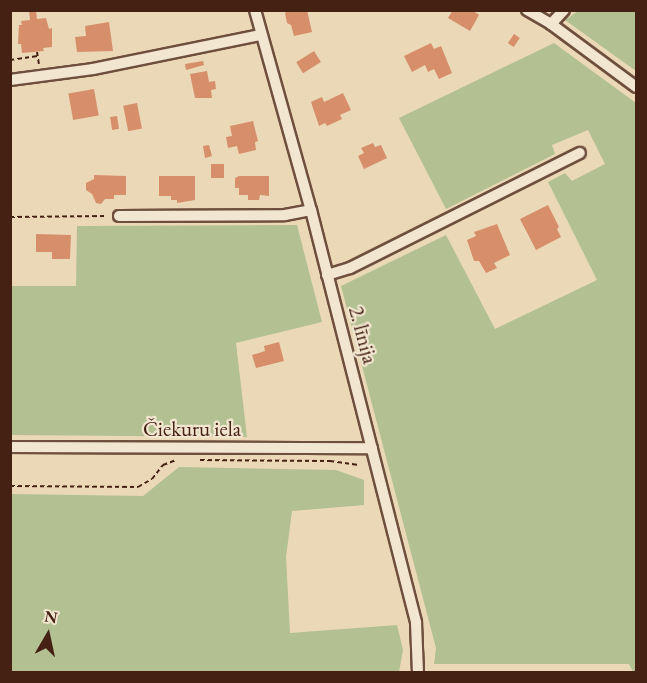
<!DOCTYPE html>
<meta charset="utf-8">
<style>
body{margin:0}
#map{position:relative;width:647px;height:683px;overflow:hidden;background:#ebd8b7;font-family:"EB Garamond",serif}
div>[style]{position:absolute}
[style*='--x']{left:calc(var(--x)*1px);top:calc(var(--y)*1px);width:calc(var(--w)*1px);rotate:calc(var(--a)*1deg)}
.green>*{inset:0;background:#b2c092}
.building>*{inset:0;background:#d68f6a;transform-origin:0 0}
.path>*{height:2px;margin-top:-1px;transform-origin:0;background:repeating-linear-gradient(90deg,#452114 0 4.5px,transparent 0 7.5px)}
.roads{filter:drop-shadow(2px 0 #6e4f3d) drop-shadow(-2px 0 #6e4f3d) drop-shadow(0 2px #6e4f3d) drop-shadow(0 -2px #6e4f3d)}
.street>*{height:10px;margin:-5px;padding:0 5px;transform-origin:5px;border-radius:5px;background:#f2e6d0}
span{translate:-50% -50%;white-space:nowrap;text-align:center;line-height:1.15;-webkit-text-stroke:4.5px #f2e6d0;paint-order:stroke}
.street-label{font-size:21px;color:#452114}
.frame{position:absolute;inset:0;border:12px solid #452114;pointer-events:none}
.north{position:absolute;left:18px;top:605px;width:60px;height:60px;-webkit-text-stroke:4px #f2e6d0;paint-order:stroke;rotate:9deg;font-size:16px;font-weight:700;line-height:24px;text-align:center;color:#452114}
.north::after{content:'';display:block;margin:auto;width:21px;height:27px;background:#452114;clip-path:polygon(50% 0,100% 100%,50% 72%,0 100%)}
</style>
<div id="map">
<div class="green">
<div style="clip-path:polygon(578px 11px,636px 11px,636px 71px,565px 20px)"></div>
<div style="clip-path:polygon(554px 43px,636px 103px,636px 672px,633px 672px,629px 664px,434px 664px,436px 648px,341px 286px,446px 235px,495px 329px,597px 280px,548px 182px,565px 173px,572px 181px,605px 164px,588px 130px,552px 145px,555px 154px,446px 209px,399px 118px)"></div>
<div style="clip-path:polygon(297px 225px,322px 322px,236px 343px,247px 437px,11px 435px,11px 286px,76px 286px,77px 226px)"></div>
<div style="clip-path:polygon(179px 467px,336px 470px,364px 480px,364px 505px,292px 511px,286px 557px,290px 633px,397px 625px,403px 650px,399px 672px,11px 672px,11px 494px,143px 496px)"></div>
</div>
<div class="building">
<div style="clip-path:polygon(29px 10px,36px 10px,37px 19px,46px 18px,49px 29px,52px 28px,52px 47px,43px 48px,44px 51px,22px 53px,21px 44px,18px 44px,19px 25px,22px 25px,21px 21px,30px 20px)"></div>
<div style="clip-path:polygon(288px 10px,307px 10px,312px 32px,294px 36px,291px 25px,287px 23px,285px 13px)"></div>
<div style="clip-path:polygon(453px 10px,472px 10px,479px 15px,470px 31px,448px 18px)"></div>
<div style="clip-path:polygon(109px 22px,113px 51px,77px 52px,75px 37px,86px 36px,85px 26px)"></div>
<div style="left:514px;top:34px;width:7px;height:11px;rotate:34deg"></div>
<div style="clip-path:polygon(431px 43px,434px 49px,441px 46px,452px 73px,439px 79px,434px 69px,428px 72px,425px 65px,412px 72px,404px 56px)"></div>
<div style="left:314px;top:51px;width:13px;height:21px;rotate:58deg"></div>
<div style="clip-path:polygon(203px 61px,204px 65px,186px 70px,185px 64px)"></div>
<div style="clip-path:polygon(207px 71px,209px 82px,215px 81px,216px 89px,211px 90px,212px 98px,195px 98px,190px 74px)"></div>
<div style="left:94px;top:89px;width:27px;height:26px;rotate:80deg"></div>
<div style="clip-path:polygon(343px 93px,351px 110px,340px 115px,342px 119px,327px 126px,325px 123px,319px 126px,311px 102px,322px 97px,324px 102px)"></div>
<div style="left:137px;top:103px;width:26px;height:14px;rotate:79deg"></div>
<div style="left:117px;top:116px;width:13px;height:7px;rotate:81deg"></div>
<div style="clip-path:polygon(253px 121px,258px 141px,255px 142px,256px 150px,239px 154px,237px 146px,228px 148px,226px 137px,232px 136px,230px 126px)"></div>
<div style="clip-path:polygon(373px 143px,375px 147px,381px 145px,387px 158px,364px 169px,358px 156px,364px 153px,361px 148px)"></div>
<div style="clip-path:polygon(209px 145px,212px 156px,205px 158px,203px 146px)"></div>
<div style="left:211px;top:164px;width:13px;height:14px"></div>
<div style="clip-path:polygon(94px 175px,126px 176px,126px 195px,114px 195px,114px 199px,105px 199px,101px 204px,96px 203px,92px 194px,86px 190px,86px 183px,94px 179px)"></div>
<div style="clip-path:polygon(159px 176px,195px 176px,195px 200px,177px 203px,177px 200px,171px 200px,171px 196px,159px 196px)"></div>
<div style="clip-path:polygon(239px 176px,269px 176px,269px 196px,260px 195px,259px 200px,248px 200px,248px 195px,239px 195px,239px 188px,235px 188px,235px 178px)"></div>
<div style="clip-path:polygon(548px 205px,559px 227px,557px 229px,561px 237px,536px 250px,520px 219px)"></div>
<div style="clip-path:polygon(497px 224px,510px 255px,494px 263px,497px 268px,486px 273px,479px 261px,474px 261px,467px 240px,476px 236px,474px 232px)"></div>
<div style="clip-path:polygon(36px 234px,71px 235px,70px 259px,52px 259px,52px 252px,36px 252px)"></div>
<div style="clip-path:polygon(279px 342px,284px 361px,256px 368px,252px 355px,265px 351px,264px 346px)"></div>
</div>
<div class="path">
<div style="--x:37;--y:52;--w:12;--a:81"></div>
<div style="--x:10;--y:60;--w:28;--a:-8"></div>
<div style="--x:10;--y:217;--w:97;--a:-0.6"></div>
<div style="--x:200;--y:460;--w:130;--a:0.4"></div>
<div style="--x:330;--y:461;--w:29;--a:8"></div>
<div style="--x:10;--y:477;--w:9;--a:84"></div>
<div style="--x:10;--y:486;--w:128;--a:0.4"></div>
<div style="--x:138;--y:487;--w:16;--a:-30"></div>
<div style="--x:152;--y:479;--w:18;--a:-52"></div>
<div style="--x:163;--y:465;--w:14;--a:-21"></div>
</div>
<div class="roads">
<div class="street">
<div style="--x:255;--y:10;--w:208;--a:74.4"></div>
<div style="--x:311;--y:210;--w:426;--a:75.7"></div>
<div style="--x:416;--y:623;--w:49;--a:87.7"></div>
<div style="--x:527;--y:10;--w:28;--a:30"></div>
<div style="--x:551;--y:24;--w:106;--a:36.5"></div>
<div style="--x:551;--y:24;--w:19;--a:-47"></div>
<div style="--x:10;--y:80;--w:84;--a:-7.5"></div>
<div style="--x:93;--y:69;--w:170;--a:-11.5"></div>
<div style="--x:119;--y:216;--w:166;--a:-0.3"></div>
<div style="--x:285;--y:215;--w:26;--a:-11"></div>
<div style="--x:327;--y:275;--w:24;--a:-17"></div>
<div style="--x:350;--y:268;--w:257;--a:-26.6"></div>
<div style="--x:10;--y:447;--w:362;--a:0.2"></div>
</div>
</div>
<div class="street-label">
<span style="left:363px;top:335px;rotate:75deg">2. līnija</span>
<span style="left:192px;top:429px">Čiekuru iela</span>
</div>
<div class="frame"></div>
<div class="north">N</div>
</div>
